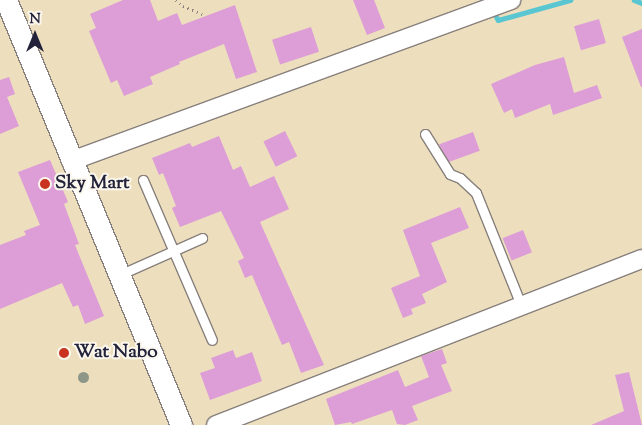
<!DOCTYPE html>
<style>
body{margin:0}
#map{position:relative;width:642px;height:425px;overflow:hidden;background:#eddfbe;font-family:"Sorts Mill Goudy",serif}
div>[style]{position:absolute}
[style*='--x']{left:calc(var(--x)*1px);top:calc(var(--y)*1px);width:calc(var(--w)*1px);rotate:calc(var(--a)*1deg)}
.stream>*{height:4.5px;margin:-2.25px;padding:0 2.25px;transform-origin:2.25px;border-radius:2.25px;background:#59c6d1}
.building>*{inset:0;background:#dd9dd6;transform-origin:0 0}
.path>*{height:2.5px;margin-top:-1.25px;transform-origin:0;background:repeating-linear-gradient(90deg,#88807c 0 1px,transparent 0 5px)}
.roads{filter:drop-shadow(1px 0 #88807c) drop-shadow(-1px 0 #88807c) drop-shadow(0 1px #88807c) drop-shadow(0 -1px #88807c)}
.service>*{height:9px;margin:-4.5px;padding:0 4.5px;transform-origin:4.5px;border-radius:4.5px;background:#fff}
.minor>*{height:18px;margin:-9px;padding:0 9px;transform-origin:9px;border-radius:9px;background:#fff}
.tertiary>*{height:21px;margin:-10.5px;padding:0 10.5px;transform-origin:10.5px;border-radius:10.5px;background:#fff}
.trees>*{width:11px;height:11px;margin:-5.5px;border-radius:50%;background:#8d9687}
.dots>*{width:14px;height:14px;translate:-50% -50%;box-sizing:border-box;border:2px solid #fbf7ec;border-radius:50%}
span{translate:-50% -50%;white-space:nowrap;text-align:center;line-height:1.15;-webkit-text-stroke:4px #fbf7ec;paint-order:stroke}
.poi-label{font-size:19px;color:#22223b;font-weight:700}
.left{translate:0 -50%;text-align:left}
.north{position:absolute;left:10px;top:10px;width:50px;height:50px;-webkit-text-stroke:4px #fbf7ec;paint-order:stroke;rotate:0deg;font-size:14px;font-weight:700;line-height:20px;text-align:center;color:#22223b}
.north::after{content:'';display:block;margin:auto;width:18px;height:22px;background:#22223b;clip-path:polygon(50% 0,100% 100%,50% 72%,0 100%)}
</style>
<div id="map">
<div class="stream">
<div style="--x:634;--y:0;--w:9;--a:21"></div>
<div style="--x:493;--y:10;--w:11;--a:63"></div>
<div style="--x:498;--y:20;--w:75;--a:-15.5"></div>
</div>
<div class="building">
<div style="clip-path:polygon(123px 0,150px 0,158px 21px,177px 13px,182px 25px,235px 5px,257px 72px,236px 79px,224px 44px,179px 62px,180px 64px,150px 77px,153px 84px,124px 96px,117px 80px,111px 83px,89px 31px,96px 28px,90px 14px)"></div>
<div style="clip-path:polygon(353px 0,374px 0,385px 28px,367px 35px)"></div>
<div style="left:599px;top:19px;width:25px;height:26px;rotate:74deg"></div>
<div style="left:311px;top:27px;width:26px;height:41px;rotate:72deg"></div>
<div style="clip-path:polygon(642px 29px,642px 87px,641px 87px,622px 37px)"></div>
<div style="clip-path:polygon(564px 57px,574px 93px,597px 85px,602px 98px,553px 115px,550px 104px,515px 118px,512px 109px,504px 113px,491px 84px,535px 65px)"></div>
<div style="clip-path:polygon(9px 77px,15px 94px,7px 97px,19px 126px,0 134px,0 80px)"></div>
<div style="left:285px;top:131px;width:28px;height:24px;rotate:64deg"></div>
<div style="left:473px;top:132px;width:20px;height:36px;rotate:70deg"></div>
<div style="clip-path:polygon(219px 136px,233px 170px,241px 166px,250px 187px,274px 176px,289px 209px,260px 222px,324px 365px,301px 373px,289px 342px,282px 345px,252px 275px,245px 278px,238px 261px,244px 258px,221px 211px,180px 227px,172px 208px,176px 206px,163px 173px,159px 175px,152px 158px,190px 143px,192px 147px)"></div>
<div style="clip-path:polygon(50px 160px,68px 202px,64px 204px,79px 244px,75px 245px,104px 316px,85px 324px,78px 305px,73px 307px,62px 283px,0 309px,0 245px,26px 235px,24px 231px,40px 225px,18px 172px)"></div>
<div style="clip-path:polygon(460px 207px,469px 228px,431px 243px,447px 282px,422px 294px,426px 303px,411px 309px,413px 314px,403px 318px,391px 288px,420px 276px,403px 230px)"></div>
<div style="left:523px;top:230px;width:24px;height:22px;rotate:68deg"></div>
<div style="clip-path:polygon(442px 349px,447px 363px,441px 365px,452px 391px,412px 406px,418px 420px,405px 425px,397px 424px,392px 410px,352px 424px,351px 422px,335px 425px,326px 399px,398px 370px,405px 387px,429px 377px,421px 356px)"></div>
<div style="clip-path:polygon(233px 350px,236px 358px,252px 352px,262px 381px,210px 400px,200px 373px,215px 368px,211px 358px)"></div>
<div style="clip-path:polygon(629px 372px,642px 425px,591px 425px,624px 411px,615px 375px)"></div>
</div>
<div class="path">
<div style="--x:176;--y:0;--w:9;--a:41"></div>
<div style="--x:183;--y:6;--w:21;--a:23"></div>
</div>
<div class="roads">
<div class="service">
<div style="--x:425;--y:134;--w:47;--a:58"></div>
<div style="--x:450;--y:174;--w:11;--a:22"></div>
<div style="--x:460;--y:178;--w:22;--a:43"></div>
<div style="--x:476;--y:193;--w:121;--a:68.1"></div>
<div style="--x:143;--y:180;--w:174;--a:66.7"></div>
<div style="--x:119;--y:275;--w:91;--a:-24"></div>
</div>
<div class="minor">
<div style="--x:71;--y:161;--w:469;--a:-20.1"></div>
<div style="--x:216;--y:425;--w:457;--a:-21.3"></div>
</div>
<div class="tertiary">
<div style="--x:6;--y:0;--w:460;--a:67.6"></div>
</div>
</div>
<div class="trees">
<div style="left:83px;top:377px"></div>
</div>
<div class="dots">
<div style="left:45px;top:184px;background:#c8321e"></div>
<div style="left:64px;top:353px;background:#c8321e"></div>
</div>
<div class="poi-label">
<span class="left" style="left:55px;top:184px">Sky Mart</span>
<span class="left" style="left:74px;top:353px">Wat Nabo</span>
</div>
<div class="north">N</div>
</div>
